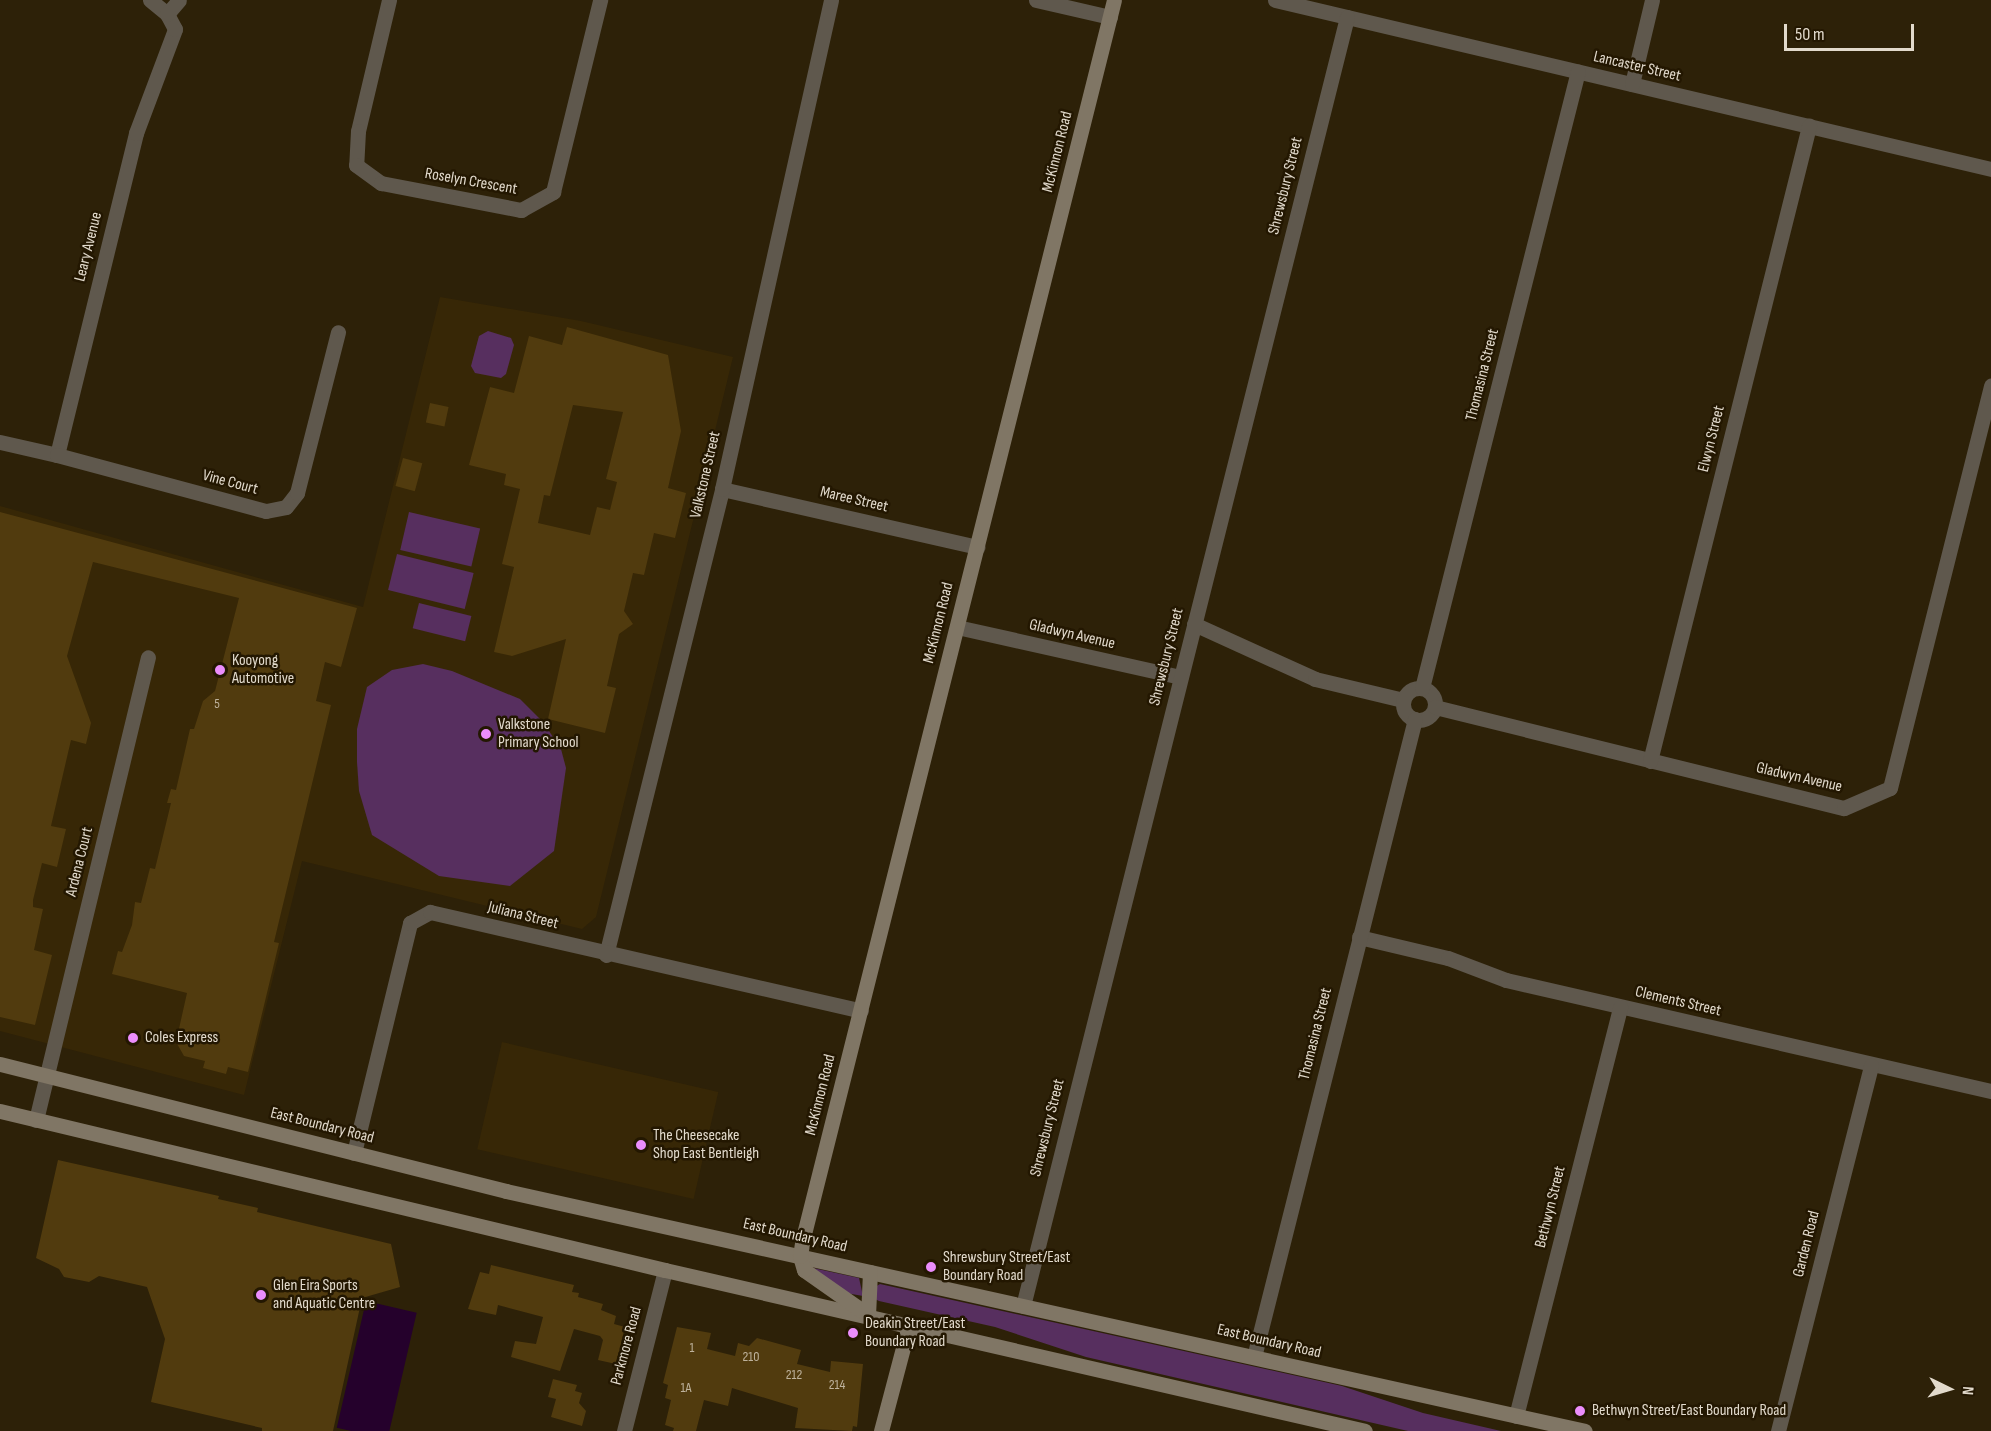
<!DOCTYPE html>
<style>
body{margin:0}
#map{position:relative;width:1991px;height:1431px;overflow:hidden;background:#2d2108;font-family:"Sofia Sans Condensed",sans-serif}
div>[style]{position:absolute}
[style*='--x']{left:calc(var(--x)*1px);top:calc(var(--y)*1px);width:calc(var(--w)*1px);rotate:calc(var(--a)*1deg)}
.built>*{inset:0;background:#372706;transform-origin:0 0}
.green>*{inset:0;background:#572f5f;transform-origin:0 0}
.water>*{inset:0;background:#25012c;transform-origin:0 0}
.building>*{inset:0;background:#513b0e;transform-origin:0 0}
.street>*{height:15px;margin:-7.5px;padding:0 7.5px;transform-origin:7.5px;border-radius:7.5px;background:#5f584d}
.street>.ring{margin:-7.5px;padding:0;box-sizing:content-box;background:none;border:15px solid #5f584d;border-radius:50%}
.secondary>*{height:15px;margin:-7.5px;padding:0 7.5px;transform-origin:7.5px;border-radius:7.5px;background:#807665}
.dots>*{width:16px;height:16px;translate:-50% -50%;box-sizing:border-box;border:3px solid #231701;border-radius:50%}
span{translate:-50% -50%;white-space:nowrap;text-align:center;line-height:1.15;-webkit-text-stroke:5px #231701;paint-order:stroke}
.number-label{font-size:14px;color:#beb29c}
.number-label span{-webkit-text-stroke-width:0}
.street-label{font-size:16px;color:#e2dacc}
.poi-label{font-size:16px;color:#e2dacc}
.left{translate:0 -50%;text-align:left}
.north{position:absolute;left:1919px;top:1359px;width:60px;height:60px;-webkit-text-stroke:4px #231701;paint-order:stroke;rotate:95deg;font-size:16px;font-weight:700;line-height:24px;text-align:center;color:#e2dacc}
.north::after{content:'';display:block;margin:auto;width:21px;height:27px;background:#e2dacc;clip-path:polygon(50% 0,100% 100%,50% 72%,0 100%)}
.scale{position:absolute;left:1784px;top:24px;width:130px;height:27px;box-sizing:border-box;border:3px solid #e2dacc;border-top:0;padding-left:8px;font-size:18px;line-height:21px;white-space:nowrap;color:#e2dacc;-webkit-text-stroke:4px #231701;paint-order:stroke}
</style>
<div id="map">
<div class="built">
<div style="clip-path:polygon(440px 297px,581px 321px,733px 357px,596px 917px,582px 929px,302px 861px,244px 1095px,0 1031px,0 506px,363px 607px)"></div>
<div style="left:502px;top:1042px;width:222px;height:110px;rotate:13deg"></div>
</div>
<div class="green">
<div style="clip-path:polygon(488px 331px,511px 338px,514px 345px,506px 374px,501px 378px,475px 373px,471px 366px,479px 336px)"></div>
<div style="left:409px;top:512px;width:73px;height:39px;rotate:13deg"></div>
<div style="left:397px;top:554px;width:79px;height:37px;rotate:14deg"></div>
<div style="left:419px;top:603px;width:54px;height:26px;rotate:14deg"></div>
<div style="clip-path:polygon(423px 664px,452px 671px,520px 699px,543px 722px,561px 749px,566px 768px,554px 851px,510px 886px,439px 876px,372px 835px,359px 791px,357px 762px,357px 729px,367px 687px,392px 670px)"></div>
<div style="clip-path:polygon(813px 1268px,859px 1278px,863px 1296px,846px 1293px)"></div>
<div style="clip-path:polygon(880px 1284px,1342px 1386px,1423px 1413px,1501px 1431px,1408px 1431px,1086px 1357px,995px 1327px,879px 1301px,875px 1299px,875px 1287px)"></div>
</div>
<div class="water">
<div style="left:366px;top:1301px;width:52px;height:130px;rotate:13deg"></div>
</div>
<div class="building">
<div style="clip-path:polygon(evenodd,567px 327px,668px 355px,681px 431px,668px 488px,686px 493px,675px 538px,654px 533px,644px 575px,633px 573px,624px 611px,633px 624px,619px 634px,607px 686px,616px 688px,605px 733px,548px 719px,566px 639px,512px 656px,494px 652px,514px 567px,502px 564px,520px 489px,504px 485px,506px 474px,469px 465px,490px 387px,514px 393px,529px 336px,562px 345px,567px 327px,573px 405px,623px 412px,606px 479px,617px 482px,610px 510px,597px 507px,590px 535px,538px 523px,544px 495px,550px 496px,573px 405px)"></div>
<div style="left:430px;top:403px;width:19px;height:20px;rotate:12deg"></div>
<div style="left:403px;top:458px;width:20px;height:29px;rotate:15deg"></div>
<div style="clip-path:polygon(0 512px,357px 608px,341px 667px,325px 662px,316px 701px,331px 705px,274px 942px,279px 943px,248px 1072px,228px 1067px,226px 1074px,203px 1068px,205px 1061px,184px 1056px,176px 1042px,187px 993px,112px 974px,118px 951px,122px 952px,132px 925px,135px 902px,141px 903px,150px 868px,155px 869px,171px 803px,167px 803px,171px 789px,176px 790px,190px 729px,194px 729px,203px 701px,215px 691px,239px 598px,93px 562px,67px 656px,91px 723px,86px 744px,71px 740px,51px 826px,66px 829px,57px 867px,42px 863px,33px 900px,33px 907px,43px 909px,34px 950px,52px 955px,35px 1025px,0 1017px)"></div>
<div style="clip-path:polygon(58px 1160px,219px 1196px,218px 1199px,258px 1208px,257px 1212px,391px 1244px,400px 1287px,362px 1298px,333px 1431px,262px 1431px,262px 1428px,151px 1402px,165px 1339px,147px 1287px,99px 1276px,89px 1282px,64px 1277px,59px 1269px,36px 1258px)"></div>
<div style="clip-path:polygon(491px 1265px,574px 1285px,572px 1292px,579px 1293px,578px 1297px,603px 1304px,601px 1310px,616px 1316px,614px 1324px,625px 1327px,616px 1364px,598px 1360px,603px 1340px,600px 1336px,574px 1329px,560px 1371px,511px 1357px,515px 1341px,536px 1344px,543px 1317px,498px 1305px,496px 1315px,468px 1309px,480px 1272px,489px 1274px)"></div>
<div style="clip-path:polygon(677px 1327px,711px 1333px,707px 1349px,735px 1356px,738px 1343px,749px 1346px,757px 1338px,801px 1350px,797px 1364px,830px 1372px,831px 1361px,863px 1364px,857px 1427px,853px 1426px,852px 1431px,795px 1428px,798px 1408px,732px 1388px,728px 1406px,704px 1400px,696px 1431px,673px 1431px,674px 1428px,665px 1425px,671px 1400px,665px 1398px,668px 1385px,663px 1383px)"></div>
<div style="clip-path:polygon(553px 1379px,577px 1385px,575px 1391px,582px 1393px,579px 1403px,586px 1411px,582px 1426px,551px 1417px,556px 1399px,548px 1397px)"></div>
</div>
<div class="street">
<div style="--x:150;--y:0;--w:22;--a:39"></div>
<div style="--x:389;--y:0;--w:135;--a:103.3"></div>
<div style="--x:358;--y:131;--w:34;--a:93"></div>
<div style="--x:356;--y:165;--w:31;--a:36"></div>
<div style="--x:381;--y:183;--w:143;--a:10.9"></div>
<div style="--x:521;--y:210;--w:37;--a:-29"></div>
<div style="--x:553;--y:192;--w:198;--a:-76.2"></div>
<div style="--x:1036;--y:0;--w:76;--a:12.9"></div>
<div style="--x:1275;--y:0;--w:736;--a:13.28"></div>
<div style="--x:1632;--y:84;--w:86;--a:-76.6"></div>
<div style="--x:0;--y:442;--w:58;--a:12.8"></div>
<div style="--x:57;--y:455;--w:332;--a:-76.2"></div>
<div style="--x:136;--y:133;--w:111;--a:-69.4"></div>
<div style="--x:175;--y:29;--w:17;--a:-118"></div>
<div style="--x:167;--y:14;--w:18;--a:-49"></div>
<div style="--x:57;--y:455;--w:216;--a:15"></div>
<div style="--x:266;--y:511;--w:20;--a:-11"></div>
<div style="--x:286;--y:507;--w:18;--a:-52"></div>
<div style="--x:297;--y:493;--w:166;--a:-75.7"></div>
<div style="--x:722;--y:489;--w:262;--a:12.8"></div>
<div style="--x:1194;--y:624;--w:133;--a:24.4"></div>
<div style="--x:1315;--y:679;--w:90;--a:13.4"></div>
<div style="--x:957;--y:627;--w:229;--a:12.6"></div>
<div class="ring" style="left:1403px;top:688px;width:17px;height:17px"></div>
<div style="--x:1422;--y:688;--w:636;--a:-75.81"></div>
<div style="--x:1435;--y:707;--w:421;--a:13.9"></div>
<div style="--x:1844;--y:808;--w:50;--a:-23.5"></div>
<div style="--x:1890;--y:788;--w:415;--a:-75.9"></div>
<div style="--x:1650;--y:761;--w:655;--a:-75.94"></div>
<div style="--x:1359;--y:937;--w:91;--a:13.3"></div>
<div style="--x:1448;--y:958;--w:62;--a:20.8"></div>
<div style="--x:1506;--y:980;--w:498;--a:12.9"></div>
<div style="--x:606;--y:955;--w:480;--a:-76"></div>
<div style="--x:722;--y:489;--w:501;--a:-77.43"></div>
<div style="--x:36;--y:1120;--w:476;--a:-76.4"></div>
<div style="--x:354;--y:1153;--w:237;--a:-76.3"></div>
<div style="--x:410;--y:923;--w:23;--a:-29"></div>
<div style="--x:430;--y:912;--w:442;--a:12.9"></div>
<div style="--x:1023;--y:1306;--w:1329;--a:-75.89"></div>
<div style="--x:1254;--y:1357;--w:658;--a:-75.84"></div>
<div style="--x:1516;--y:1416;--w:422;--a:-75.7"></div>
<div style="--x:624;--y:1431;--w:166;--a:-75.7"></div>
<div style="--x:1778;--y:1431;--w:377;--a:-75.7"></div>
</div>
<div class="secondary">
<div style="--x:0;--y:1064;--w:522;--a:14.09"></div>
<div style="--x:506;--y:1191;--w:1105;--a:12.54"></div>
<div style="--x:0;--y:1111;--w:684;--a:13.45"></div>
<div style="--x:665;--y:1270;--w:718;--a:12.95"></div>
<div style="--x:864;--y:1312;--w:73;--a:-145"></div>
<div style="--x:804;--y:1270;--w:15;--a:-106"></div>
<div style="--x:800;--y:1256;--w:18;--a:-81"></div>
<div style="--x:803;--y:1238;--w:1276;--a:-75.9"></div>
<div style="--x:868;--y:1316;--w:44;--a:-87.4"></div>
<div style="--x:881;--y:1431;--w:110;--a:-75.2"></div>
</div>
<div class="dots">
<div style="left:220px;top:670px;background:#eb8dfc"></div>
<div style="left:486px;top:734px;background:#eb8dfc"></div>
<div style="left:133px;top:1038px;background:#eb8dfc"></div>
<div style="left:641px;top:1145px;background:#eb8dfc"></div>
<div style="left:931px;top:1267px;background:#eb8dfc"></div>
<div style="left:261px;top:1295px;background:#eb8dfc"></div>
<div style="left:853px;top:1333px;background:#eb8dfc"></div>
<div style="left:1580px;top:1411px;background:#eb8dfc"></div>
</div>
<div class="number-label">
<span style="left:217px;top:704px">5</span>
<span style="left:692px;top:1348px">1</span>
<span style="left:751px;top:1357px">210</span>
<span style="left:794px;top:1375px">212</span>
<span style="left:837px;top:1385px">214</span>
<span style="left:686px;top:1388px">1A</span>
</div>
<div class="street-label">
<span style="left:1637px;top:67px;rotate:13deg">Lancaster Street</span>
<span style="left:1058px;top:152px;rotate:-76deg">McKinnon Road</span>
<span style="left:471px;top:182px;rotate:10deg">Roselyn Crescent</span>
<span style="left:1286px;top:186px;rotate:-76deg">Shrewsbury Street</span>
<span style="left:89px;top:247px;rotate:-76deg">Leary Avenue</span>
<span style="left:1483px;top:375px;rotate:-76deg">Thomasina Street</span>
<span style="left:1712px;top:439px;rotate:-76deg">Elwyn Street</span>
<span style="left:706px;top:475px;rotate:-77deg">Valkstone Street</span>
<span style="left:230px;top:483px;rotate:15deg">Vine Court</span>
<span style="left:854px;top:500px;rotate:13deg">Maree Street</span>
<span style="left:939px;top:623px;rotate:-76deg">McKinnon Road</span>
<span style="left:1072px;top:635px;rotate:13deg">Gladwyn Avenue</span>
<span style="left:1167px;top:657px;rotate:-76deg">Shrewsbury Street</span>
<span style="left:1799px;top:778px;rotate:13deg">Gladwyn Avenue</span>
<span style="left:80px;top:862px;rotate:-76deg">Ardena Court</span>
<span style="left:523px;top:916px;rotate:14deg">Juliana Street</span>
<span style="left:1678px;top:1002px;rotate:13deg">Clements Street</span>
<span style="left:1316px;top:1034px;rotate:-76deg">Thomasina Street</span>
<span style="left:821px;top:1095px;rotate:-76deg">McKinnon Road</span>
<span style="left:322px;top:1126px;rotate:14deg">East Boundary Road</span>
<span style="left:1048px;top:1128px;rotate:-76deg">Shrewsbury Street</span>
<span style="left:1551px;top:1207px;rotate:-76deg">Bethwyn Street</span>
<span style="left:795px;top:1236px;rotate:13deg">East Boundary Road</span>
<span style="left:1807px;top:1244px;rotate:-76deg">Garden Road</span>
<span style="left:1269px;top:1342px;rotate:13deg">East Boundary Road</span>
<span style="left:627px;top:1346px;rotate:-75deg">Parkmore Road</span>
</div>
<div class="poi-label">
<span class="left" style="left:232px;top:670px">Kooyong<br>Automotive</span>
<span class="left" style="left:498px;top:734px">Valkstone<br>Primary School</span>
<span class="left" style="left:145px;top:1038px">Coles Express</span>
<span class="left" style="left:653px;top:1145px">The Cheesecake<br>Shop East Bentleigh</span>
<span class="left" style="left:943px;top:1267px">Shrewsbury Street/East<br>Boundary Road</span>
<span class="left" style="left:273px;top:1295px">Glen Eira Sports<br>and Aquatic Centre</span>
<span class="left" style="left:865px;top:1333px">Deakin Street/East<br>Boundary Road</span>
<span class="left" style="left:1592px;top:1411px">Bethwyn Street/East Boundary Road</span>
</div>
<div class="north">N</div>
<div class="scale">50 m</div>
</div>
